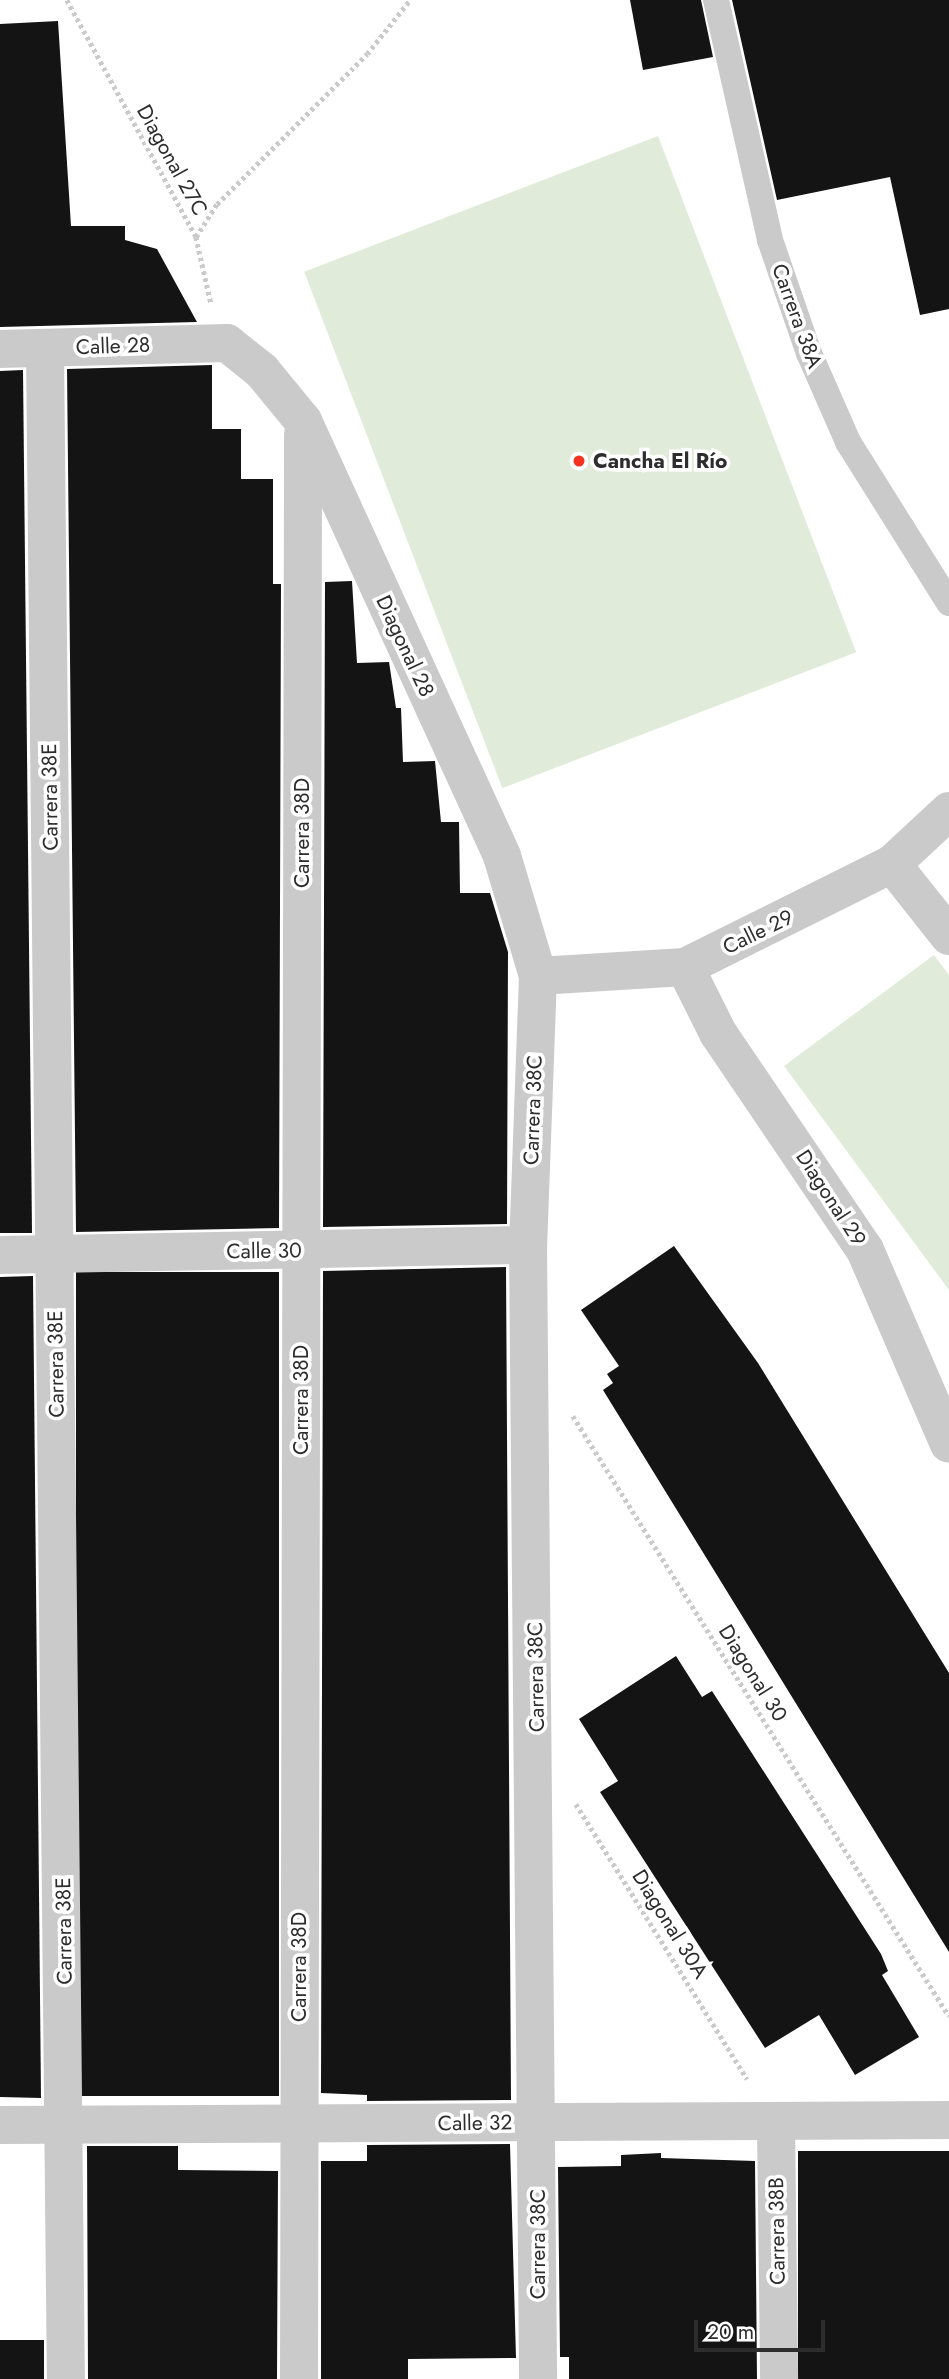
<!DOCTYPE html>
<meta charset="utf-8">
<style>
body{margin:0}
#map{position:relative;width:949px;height:2379px;overflow:hidden;background:#fff;font-family:Jost,sans-serif}
div>[style]{position:absolute}
[style*='--x']{left:calc(var(--x)*1px);top:calc(var(--y)*1px);width:calc(var(--w)*1px);rotate:calc(var(--a)*1deg)}
.green>*{inset:0;background:#e0ecd9;transform-origin:0 0}
.building>*{inset:0;background:#141414;transform-origin:0 0}
.path>*{height:4.5px;margin-top:-2.25px;transform-origin:0;background:repeating-linear-gradient(90deg,#cacaca 0 3.5px,transparent 0 7px)}
.lane>*{height:26px;margin:-13px;padding:0 13px;transform-origin:13px;border-radius:13px;background:#cacaca}
.street>*{height:38px;margin:-19px;padding:0 19px;transform-origin:19px;border-radius:19px;background:#cacaca}
.dots>*{width:19px;height:19px;translate:-50% -50%;box-sizing:border-box;border:4px solid #fff;border-radius:50%}
span{translate:-50% -50%;white-space:nowrap;text-align:center;line-height:1.15;-webkit-text-stroke:7px #fff;paint-order:stroke}
.street-label{font-size:21px;color:#2d2d2d}
.poi-label{font-size:21px;color:#2d2d2d;font-weight:700}
.left{translate:0 -50%;text-align:left}
.scale{position:absolute;left:694px;top:2320px;width:131px;height:32px;box-sizing:border-box;border:4px solid #2d2d2d;border-top:0;padding-left:9px;font-size:21px;line-height:24px;white-space:nowrap;color:#2d2d2d;-webkit-text-stroke:5px #fff;paint-order:stroke}
</style>
<div id="map">
<div class="green">
<div style="left:658px;top:136px;width:553px;height:379px;rotate:69deg"></div>
<div style="clip-path:polygon(934px 955px,949px 975px,949px 1290px,784px 1066px)"></div>
</div>
<div class="building">
<div style="clip-path:polygon(630px 0,701px 0,713px 57px,643px 70px)"></div>
<div style="clip-path:polygon(732px 0,949px 0,949px 309px,920px 315px,890px 177px,777px 200px)"></div>
<div style="clip-path:polygon(58px 21px,71px 226px,125px 226px,125px 240px,157px 249px,197px 322px,0 327px,0 24px)"></div>
<div style="clip-path:polygon(212px 365px,212px 429px,241px 429px,241px 479px,273px 479px,273px 584px,281px 584px,279px 1228px,76px 1232px,67px 369px)"></div>
<div style="clip-path:polygon(23px 370px,32px 1233px,0 1233px,0 371px)"></div>
<div style="clip-path:polygon(352px 581px,357px 663px,389px 662px,396px 708px,401px 708px,403px 762px,435px 761px,441px 822px,459px 822px,460px 893px,490px 893px,508px 952px,507px 1224px,323px 1227px,325px 582px)"></div>
<div style="clip-path:polygon(674px 1246px,758px 1363px,949px 1673px,949px 1952px,603px 1390px,613px 1383px,607px 1374px,619px 1366px,581px 1310px)"></div>
<div style="clip-path:polygon(506px 1267px,511px 2100px,367px 2101px,367px 2095px,321px 2093px,323px 1271px)"></div>
<div style="left:279px;top:1272px;width:824px;height:203px;rotate:90deg"></div>
<div style="clip-path:polygon(33px 1276px,41px 2098px,0 2097px,0 1277px)"></div>
<div style="clip-path:polygon(676px 1656px,702px 1697px,712px 1691px,881px 1954px,888px 1971px,882px 1975px,919px 2037px,855px 2075px,819px 2015px,765px 2048px,600px 1792px,618px 1781px,579px 1719px)"></div>
<div style="clip-path:polygon(510px 2144px,516px 2358px,408px 2359px,408px 2379px,321px 2379px,321px 2161px,367px 2161px,367px 2145px)"></div>
<div style="clip-path:polygon(87px 2146px,178px 2146px,178px 2170px,278px 2171px,277px 2379px,88px 2379px)"></div>
<div style="left:949px;top:2151px;width:228px;height:151px;rotate:90deg"></div>
<div style="clip-path:polygon(661px 2153px,661px 2158px,755px 2161px,757px 2379px,569px 2379px,569px 2357px,560px 2357px,558px 2167px,621px 2166px,621px 2155px)"></div>
<div style="left:44px;top:2340px;width:39px;height:44px;rotate:90deg"></div>
</div>
<div class="path">
<div style="--x:67;--y:0;--w:270;--a:61.4"></div>
<div style="--x:196;--y:237;--w:68;--a:77.2"></div>
<div style="--x:196;--y:237;--w:39;--a:-58"></div>
<div style="--x:217;--y:204;--w:212;--a:-45"></div>
<div style="--x:367;--y:54;--w:69;--a:-51.5"></div>
<div style="--x:573;--y:1416;--w:708;--a:57.93"></div>
<div style="--x:576;--y:1804;--w:324;--a:58.1"></div>
</div>
<div class="lane">
<div style="--x:716;--y:0;--w:246;--a:77.3"></div>
<div style="--x:770;--y:240;--w:120;--a:71"></div>
<div style="--x:809;--y:353;--w:97;--a:66.3"></div>
<div style="--x:848;--y:442;--w:190;--a:57.9"></div>
</div>
<div class="street">
<div style="--x:0;--y:349;--w:227;--a:-1.5"></div>
<div style="--x:227;--y:343;--w:45;--a:38.7"></div>
<div style="--x:262;--y:371;--w:65;--a:50.6"></div>
<div style="--x:303;--y:421;--w:478;--a:65.4"></div>
<div style="--x:502;--y:856;--w:125;--a:73.3"></div>
<div style="--x:538;--y:976;--w:269;--a:92.1"></div>
<div style="--x:528;--y:1245;--w:1134;--a:89.49"></div>
<div style="--x:45;--y:349;--w:2030;--a:89.41"></div>
<div style="--x:892;--y:864;--w:92;--a:51.6"></div>
<div style="--x:685;--y:967;--w:74;--a:63.4"></div>
<div style="--x:718;--y:1033;--w:262;--a:55.9"></div>
<div style="--x:865;--y:1250;--w:211;--a:66.6"></div>
<div style="--x:538;--y:976;--w:147;--a:-3.5"></div>
<div style="--x:685;--y:967;--w:231;--a:-26.5"></div>
<div style="--x:892;--y:864;--w:78;--a:-42.9"></div>
<div style="--x:0;--y:1255;--w:528;--a:-1.09"></div>
<div style="--x:776;--y:2124;--w:255;--a:89.3"></div>
<div style="--x:0;--y:2125;--w:949;--a:-0.3"></div>
<div style="--x:299;--y:2379;--w:1945;--a:-89.88"></div>
</div>
<div class="dots">
<div style="left:579px;top:461px;background:#f3331f"></div>
</div>
<div class="street-label">
<span style="left:172px;top:160px;rotate:61deg">Diagonal 27C</span>
<span style="left:797px;top:316px;rotate:70deg">Carrera 38A</span>
<span style="left:113px;top:346px;rotate:-2deg">Calle 28</span>
<span style="left:405px;top:646px;rotate:65deg">Diagonal 28</span>
<span style="left:50px;top:797px;rotate:-91deg">Carrera 38E</span>
<span style="left:302px;top:833px;rotate:-90deg">Carrera 38D</span>
<span style="left:758px;top:932px;rotate:-26deg">Calle 29</span>
<span style="left:533px;top:1110px;rotate:-88deg">Carrera 38C</span>
<span style="left:831px;top:1198px;rotate:57deg">Diagonal 29</span>
<span style="left:264px;top:1251px;rotate:-1deg">Calle 30</span>
<span style="left:56px;top:1364px;rotate:-91deg">Carrera 38E</span>
<span style="left:301px;top:1400px;rotate:-90deg">Carrera 38D</span>
<span style="left:753px;top:1673px;rotate:58deg">Diagonal 30</span>
<span style="left:536px;top:1677px;rotate:-91deg">Carrera 38C</span>
<span style="left:670px;top:1924px;rotate:58deg">Diagonal 30A</span>
<span style="left:64px;top:1931px;rotate:-91deg">Carrera 38E</span>
<span style="left:299px;top:1967px;rotate:-90deg">Carrera 38D</span>
<span style="left:475px;top:2123px;rotate:-1deg">Calle 32</span>
<span style="left:777px;top:2231px;rotate:-91deg">Carrera 38B</span>
<span style="left:538px;top:2244px;rotate:-90deg">Carrera 38C</span>
</div>
<div class="poi-label">
<span class="left" style="left:593px;top:461px">Cancha El Río</span>
</div>
<div class="scale">20 m</div>
</div>
